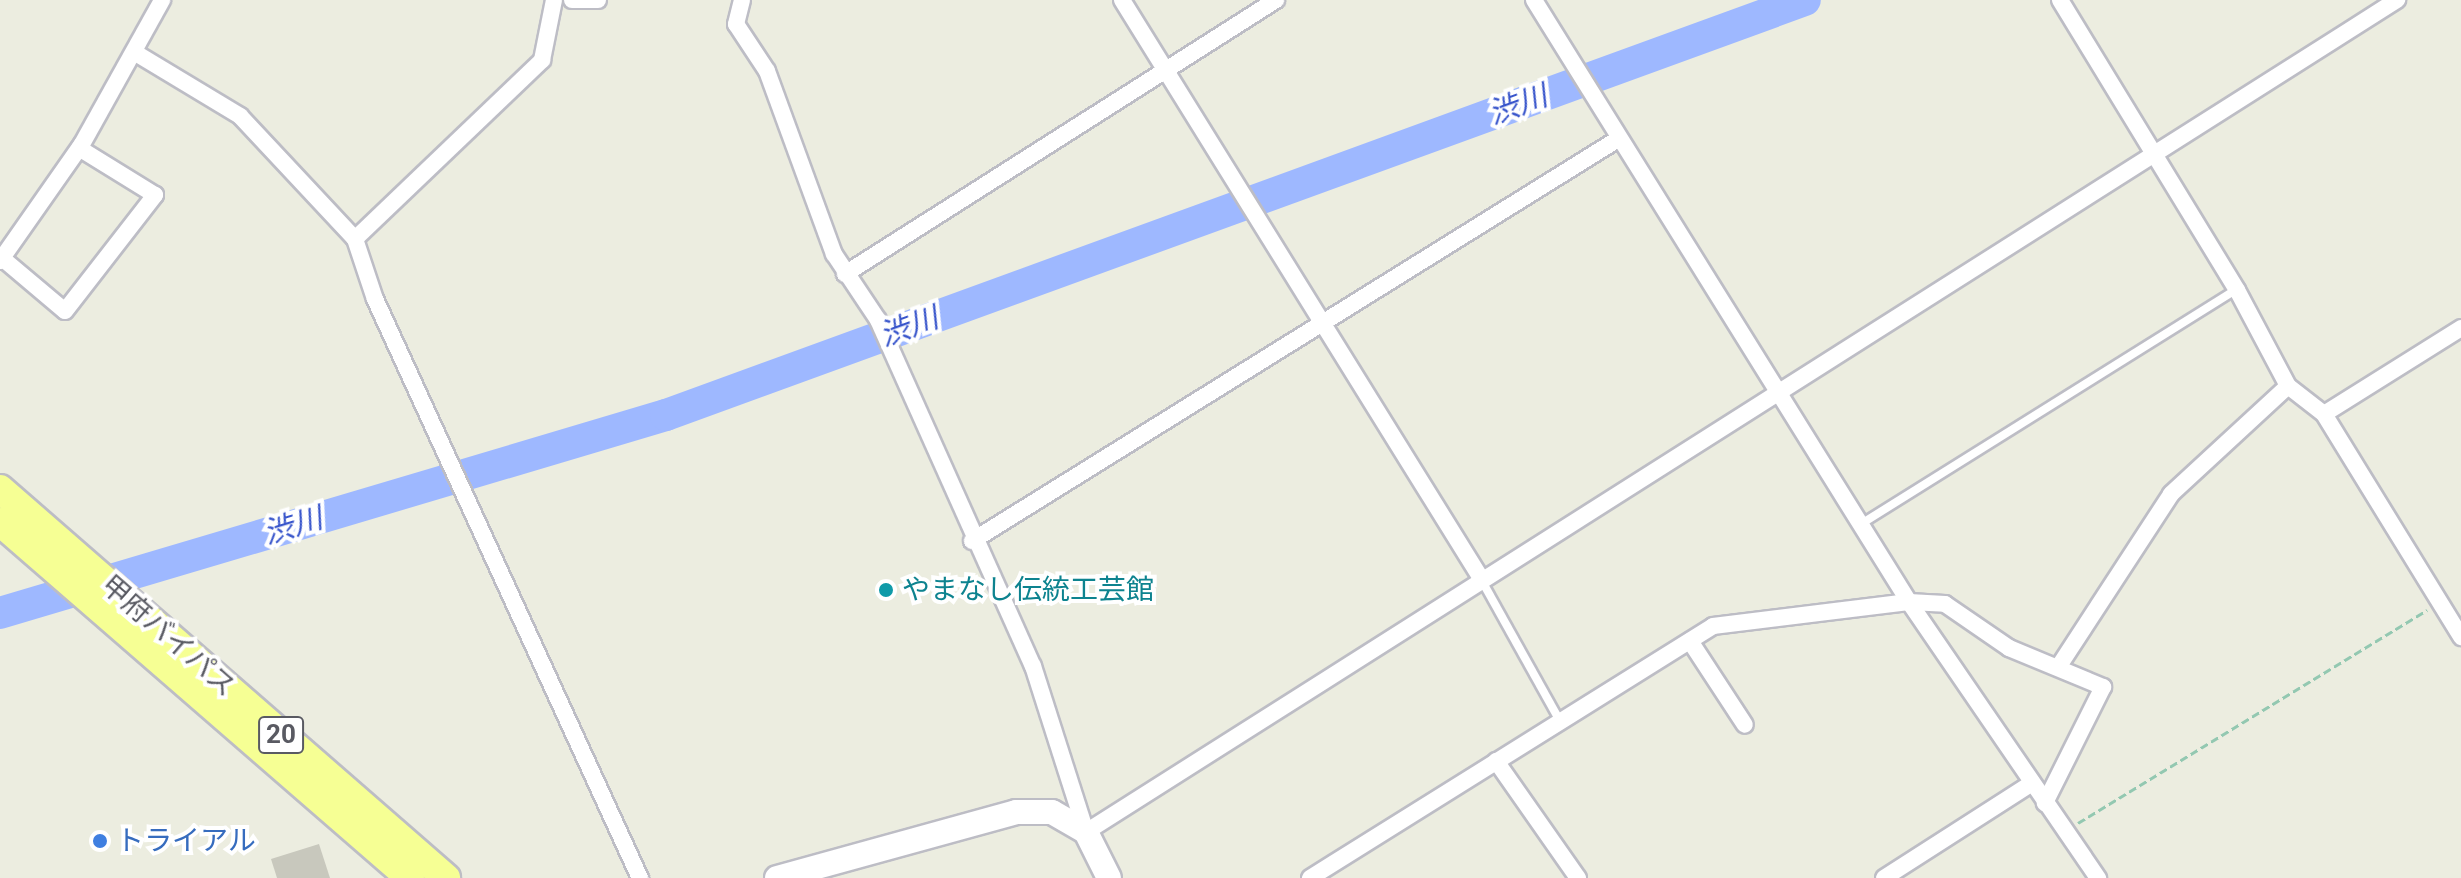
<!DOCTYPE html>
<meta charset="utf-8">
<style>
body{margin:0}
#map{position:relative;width:2461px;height:878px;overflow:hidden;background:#ecede0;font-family:Roboto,"Noto Sans JP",sans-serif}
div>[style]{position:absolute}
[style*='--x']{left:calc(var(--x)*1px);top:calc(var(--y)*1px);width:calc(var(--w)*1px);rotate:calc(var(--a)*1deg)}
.river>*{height:32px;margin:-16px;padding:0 16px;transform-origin:16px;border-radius:16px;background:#9eb8ff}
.building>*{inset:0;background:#c8c8bd}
.path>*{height:3px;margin-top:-1.5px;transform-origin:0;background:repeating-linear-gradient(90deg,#93c8b1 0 8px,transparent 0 12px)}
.roads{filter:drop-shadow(2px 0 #bdbdc5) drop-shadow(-2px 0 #bdbdc5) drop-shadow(0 2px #bdbdc5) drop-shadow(0 -2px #bdbdc5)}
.service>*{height:8px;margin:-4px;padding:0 4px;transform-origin:4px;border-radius:4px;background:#fff}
.minor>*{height:16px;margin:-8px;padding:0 8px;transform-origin:8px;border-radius:8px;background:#fff}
.secondary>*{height:24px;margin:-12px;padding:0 12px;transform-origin:12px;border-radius:12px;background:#fff}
.trunk>*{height:28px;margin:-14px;padding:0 14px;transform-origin:14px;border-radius:14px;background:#f6ff94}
.dots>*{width:22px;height:22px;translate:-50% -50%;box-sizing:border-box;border:4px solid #fff;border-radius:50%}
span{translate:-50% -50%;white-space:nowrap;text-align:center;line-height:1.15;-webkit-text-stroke:8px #fff;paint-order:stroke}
.shield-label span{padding:2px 6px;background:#fff;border:2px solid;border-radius:6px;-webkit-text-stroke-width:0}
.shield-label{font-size:26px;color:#595a62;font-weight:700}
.culture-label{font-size:28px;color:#0d838f}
.left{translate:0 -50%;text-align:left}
.street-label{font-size:28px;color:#595a62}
.shop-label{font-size:28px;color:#366cbe}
.water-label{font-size:30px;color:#3855cb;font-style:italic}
</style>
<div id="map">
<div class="river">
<div style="--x:0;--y:613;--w:695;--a:-16.56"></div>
<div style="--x:666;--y:415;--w:1212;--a:-20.02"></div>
</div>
<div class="building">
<div style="clip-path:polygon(319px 844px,330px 878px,277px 878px,271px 859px)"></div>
</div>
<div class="path">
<div style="--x:2078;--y:823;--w:409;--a:-31.4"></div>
</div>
<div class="roads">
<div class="service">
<div style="--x:1861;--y:524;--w:442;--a:-32"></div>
<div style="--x:1482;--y:581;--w:162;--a:60.9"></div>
</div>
<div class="minor">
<div style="--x:572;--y:0;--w:26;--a:0"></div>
<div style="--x:742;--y:0;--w:25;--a:104"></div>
<div style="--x:736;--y:24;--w:56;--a:56.6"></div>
<div style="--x:767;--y:71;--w:195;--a:69.9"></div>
<div style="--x:834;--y:254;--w:79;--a:56.3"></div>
<div style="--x:878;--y:320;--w:379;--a:65.9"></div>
<div style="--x:1033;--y:666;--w:174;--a:72.3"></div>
<div style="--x:1086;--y:832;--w:1553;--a:-32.4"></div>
<div style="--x:1122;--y:0;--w:683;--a:58.17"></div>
<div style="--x:1534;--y:0;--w:709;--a:58.08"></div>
<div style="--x:1909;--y:602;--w:335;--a:55.6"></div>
<div style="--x:2060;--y:0;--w:340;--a:58.6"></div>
<div style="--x:2237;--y:290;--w:109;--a:62"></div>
<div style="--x:2288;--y:386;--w:46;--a:37.9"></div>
<div style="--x:2324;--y:414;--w:262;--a:58.4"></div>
<div style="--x:134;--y:52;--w:124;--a:31.1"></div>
<div style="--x:240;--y:116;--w:168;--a:46.9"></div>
<div style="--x:355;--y:239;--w:63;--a:71.6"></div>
<div style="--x:375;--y:299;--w:637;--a:65.41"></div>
<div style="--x:355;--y:239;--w:259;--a:-43.7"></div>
<div style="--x:542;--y:60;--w:61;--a:-78.7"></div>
<div style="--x:2;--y:258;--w:82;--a:40.1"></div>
<div style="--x:65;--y:311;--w:147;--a:-52.2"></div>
<div style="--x:155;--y:195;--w:89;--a:-148.3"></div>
<div style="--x:0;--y:261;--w:143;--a:-55"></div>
<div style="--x:82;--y:144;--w:165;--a:-60.9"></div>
<div style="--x:845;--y:274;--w:511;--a:-32.45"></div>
<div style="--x:2324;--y:414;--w:162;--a:-32.1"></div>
<div style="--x:972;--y:541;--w:761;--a:-31.89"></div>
<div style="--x:1690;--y:641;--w:100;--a:56.8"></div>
<div style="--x:2059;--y:666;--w:205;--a:-56.9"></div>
<div style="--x:2171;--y:494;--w:159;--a:-42.7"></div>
<div style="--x:1496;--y:761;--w:143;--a:55"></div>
<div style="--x:1310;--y:878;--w:475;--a:-32"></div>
<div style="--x:1713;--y:626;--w:197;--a:-7"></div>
<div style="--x:1909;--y:602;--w:36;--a:3"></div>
<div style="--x:1945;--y:604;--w:78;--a:34.5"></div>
<div style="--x:2009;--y:648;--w:102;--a:22.5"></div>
<div style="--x:2103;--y:687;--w:130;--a:116.6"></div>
<div style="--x:1884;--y:878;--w:176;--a:-32.7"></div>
</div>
<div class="secondary">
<div style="--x:777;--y:878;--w:248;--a:-15.4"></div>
<div style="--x:1016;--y:812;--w:36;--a:0"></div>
<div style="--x:1052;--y:812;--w:39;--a:30"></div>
<div style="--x:1086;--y:832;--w:51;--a:63.4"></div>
</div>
<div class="trunk">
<div style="--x:0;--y:489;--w:592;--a:41.09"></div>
<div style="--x:0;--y:522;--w:543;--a:40.97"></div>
</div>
</div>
<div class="dots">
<div style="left:886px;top:590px;background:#0f9aa8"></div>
<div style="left:100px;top:841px;background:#3f7fe0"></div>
</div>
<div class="shield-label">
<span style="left:281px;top:735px">20</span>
</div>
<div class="culture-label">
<span class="left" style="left:902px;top:590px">やまなし伝統工芸館</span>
</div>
<div class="street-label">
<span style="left:168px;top:636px;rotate:41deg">甲府バイパス</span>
</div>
<div class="shop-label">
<span class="left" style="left:116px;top:841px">トライアル</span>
</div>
<div class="water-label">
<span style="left:1518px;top:105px;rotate:-20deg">渋川</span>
<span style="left:909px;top:327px;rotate:-20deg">渋川</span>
<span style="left:293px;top:526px;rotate:-17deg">渋川</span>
</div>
</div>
